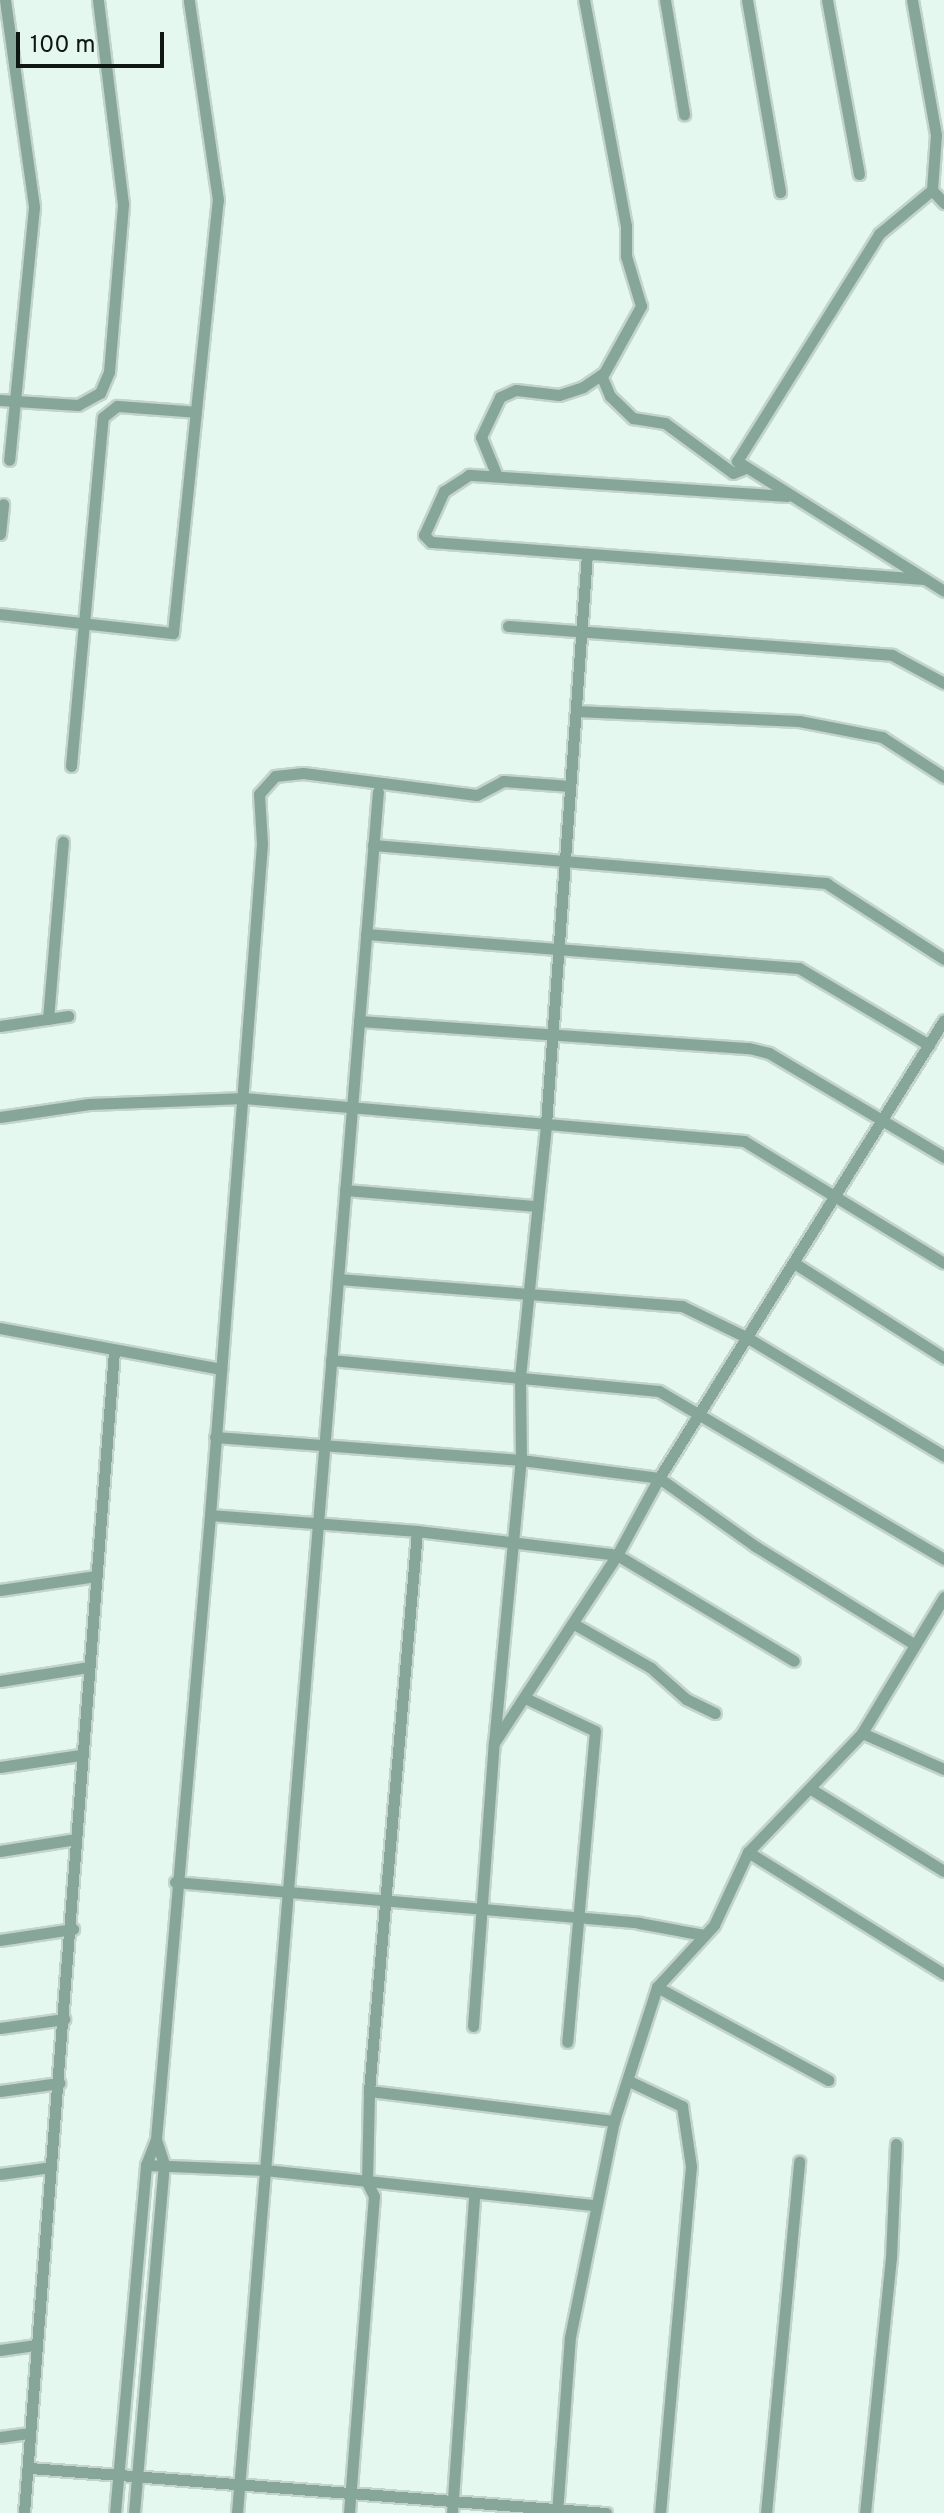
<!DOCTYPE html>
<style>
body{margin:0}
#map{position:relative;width:944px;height:2513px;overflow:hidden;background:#e4f8f0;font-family:Overpass,sans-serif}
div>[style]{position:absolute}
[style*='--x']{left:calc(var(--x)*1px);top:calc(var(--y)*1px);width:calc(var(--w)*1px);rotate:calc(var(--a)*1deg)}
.roads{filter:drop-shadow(2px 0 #c2d4cd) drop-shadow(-2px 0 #c2d4cd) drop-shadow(0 2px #c2d4cd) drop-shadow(0 -2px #c2d4cd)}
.minor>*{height:11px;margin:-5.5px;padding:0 5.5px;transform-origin:5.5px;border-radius:5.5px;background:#87a69a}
span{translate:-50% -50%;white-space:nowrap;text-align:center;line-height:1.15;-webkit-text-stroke:8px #e4f8f0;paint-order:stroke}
.scale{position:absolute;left:16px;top:32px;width:148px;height:36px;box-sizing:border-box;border:4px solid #0f1613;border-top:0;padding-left:10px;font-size:24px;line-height:28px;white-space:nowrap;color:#0f1613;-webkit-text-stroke:6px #e4f8f0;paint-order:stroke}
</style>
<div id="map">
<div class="roads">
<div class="minor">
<div style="--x:5;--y:0;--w:209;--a:82"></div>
<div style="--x:34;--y:207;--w:254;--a:95.6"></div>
<div style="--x:665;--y:0;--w:116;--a:80.5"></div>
<div style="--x:747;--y:0;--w:195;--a:80.2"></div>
<div style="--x:827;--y:0;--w:177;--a:79.6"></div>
<div style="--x:912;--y:0;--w:137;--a:79.9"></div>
<div style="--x:936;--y:135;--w:55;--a:94.2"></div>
<div style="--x:932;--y:190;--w:18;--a:47"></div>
<div style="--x:932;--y:190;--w:69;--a:140.3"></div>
<div style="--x:879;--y:234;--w:268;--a:122"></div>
<div style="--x:737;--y:461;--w:244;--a:32.1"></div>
<div style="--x:601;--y:375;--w:23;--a:67"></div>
<div style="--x:610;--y:396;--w:32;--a:44"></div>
<div style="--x:633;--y:418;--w:32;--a:9"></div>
<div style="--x:665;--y:423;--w:84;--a:36.3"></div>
<div style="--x:733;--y:473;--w:11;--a:-22"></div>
<div style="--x:0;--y:400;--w:78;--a:3.7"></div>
<div style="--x:78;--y:405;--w:25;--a:-29"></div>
<div style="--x:100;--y:393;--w:23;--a:-67"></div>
<div style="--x:109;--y:372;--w:169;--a:-85.2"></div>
<div style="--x:123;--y:204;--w:206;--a:-97"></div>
<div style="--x:497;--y:476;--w:42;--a:-112.3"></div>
<div style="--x:481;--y:437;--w:44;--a:-64.6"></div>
<div style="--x:500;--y:397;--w:17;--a:-24"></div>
<div style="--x:516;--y:390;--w:43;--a:6.6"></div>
<div style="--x:559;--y:395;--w:25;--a:-18"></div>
<div style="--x:583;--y:387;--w:25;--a:-34"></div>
<div style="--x:604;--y:373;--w:77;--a:-61.1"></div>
<div style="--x:641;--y:306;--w:52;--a:-106.7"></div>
<div style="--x:626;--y:256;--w:30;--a:-90"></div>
<div style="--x:626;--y:226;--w:230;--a:-100.5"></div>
<div style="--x:787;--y:496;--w:319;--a:-176.2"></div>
<div style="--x:469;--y:475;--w:30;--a:147"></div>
<div style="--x:444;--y:491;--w:48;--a:114.4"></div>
<div style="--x:424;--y:535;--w:10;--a:45"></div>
<div style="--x:431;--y:542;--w:495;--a:4.3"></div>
<div style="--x:0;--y:534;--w:30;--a:-84"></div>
<div style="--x:0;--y:614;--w:174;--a:6.3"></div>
<div style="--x:173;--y:633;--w:435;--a:-84.1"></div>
<div style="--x:218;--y:200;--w:202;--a:-98.3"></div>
<div style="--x:508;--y:626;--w:385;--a:4.3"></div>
<div style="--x:892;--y:655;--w:59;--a:28.3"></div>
<div style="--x:576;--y:711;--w:223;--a:2.6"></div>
<div style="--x:799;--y:721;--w:85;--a:10.9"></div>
<div style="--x:882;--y:737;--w:74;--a:32.8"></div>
<div style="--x:71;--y:766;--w:350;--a:-84.8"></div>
<div style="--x:103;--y:417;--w:18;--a:-38"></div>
<div style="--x:117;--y:406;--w:79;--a:4.3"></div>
<div style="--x:373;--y:845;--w:455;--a:4.8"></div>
<div style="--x:826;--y:883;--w:140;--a:32.8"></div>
<div style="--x:366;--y:934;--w:434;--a:4.5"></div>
<div style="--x:799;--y:968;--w:151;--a:30.6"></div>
<div style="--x:48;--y:1019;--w:178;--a:-85.2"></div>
<div style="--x:359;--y:1021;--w:391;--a:4"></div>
<div style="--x:749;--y:1048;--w:21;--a:14"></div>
<div style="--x:769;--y:1053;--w:204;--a:30.7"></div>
<div style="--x:0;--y:1026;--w:69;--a:-8.4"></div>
<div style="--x:0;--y:1117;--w:90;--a:-8.3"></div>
<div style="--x:89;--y:1104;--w:155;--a:-2.2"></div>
<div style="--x:244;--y:1098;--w:502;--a:4.92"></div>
<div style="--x:744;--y:1141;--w:234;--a:31.4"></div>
<div style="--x:345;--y:1190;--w:193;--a:4.8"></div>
<div style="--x:794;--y:1263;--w:178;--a:32.3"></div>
<div style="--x:338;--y:1279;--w:345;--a:4.5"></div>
<div style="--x:682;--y:1306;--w:73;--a:25.9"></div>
<div style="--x:748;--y:1338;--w:229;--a:31"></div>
<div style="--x:0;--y:1328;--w:225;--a:10.5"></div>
<div style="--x:331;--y:1360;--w:329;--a:5.4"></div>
<div style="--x:659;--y:1391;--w:331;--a:30.5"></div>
<div style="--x:215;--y:1437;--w:307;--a:4.3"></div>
<div style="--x:521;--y:1460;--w:139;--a:7.4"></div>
<div style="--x:659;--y:1478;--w:118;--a:35.3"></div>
<div style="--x:755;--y:1546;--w:188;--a:31.7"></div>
<div style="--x:210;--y:1515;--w:208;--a:4.4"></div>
<div style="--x:417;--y:1531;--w:201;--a:6.8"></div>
<div style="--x:617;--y:1555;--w:206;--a:30.9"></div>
<div style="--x:0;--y:1590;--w:97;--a:-8.3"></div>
<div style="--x:574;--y:1624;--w:89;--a:29.7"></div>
<div style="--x:651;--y:1668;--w:47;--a:41.5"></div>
<div style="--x:686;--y:1699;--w:32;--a:26"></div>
<div style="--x:0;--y:1681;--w:89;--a:-9"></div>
<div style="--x:525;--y:1698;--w:77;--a:25.2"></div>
<div style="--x:595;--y:1731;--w:312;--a:95.1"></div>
<div style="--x:862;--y:1733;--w:90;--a:23.7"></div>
<div style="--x:494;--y:1743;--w:284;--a:-84.6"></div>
<div style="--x:521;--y:1460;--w:83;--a:-90.7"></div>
<div style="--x:520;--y:1377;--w:254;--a:-84.1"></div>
<div style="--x:546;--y:1124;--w:571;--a:-85.89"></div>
<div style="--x:0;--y:1767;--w:81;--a:-8.5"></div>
<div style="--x:811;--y:1789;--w:156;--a:31.7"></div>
<div style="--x:0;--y:1851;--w:77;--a:-9"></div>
<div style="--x:748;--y:1852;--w:231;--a:31.9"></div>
<div style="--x:175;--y:1882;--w:466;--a:5"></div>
<div style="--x:639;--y:1923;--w:66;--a:10.5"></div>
<div style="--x:0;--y:1940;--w:74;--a:-8.6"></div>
<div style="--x:657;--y:1987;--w:195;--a:28.5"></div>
<div style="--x:473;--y:2026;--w:284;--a:-85.8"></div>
<div style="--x:494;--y:1743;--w:225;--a:-56.8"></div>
<div style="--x:617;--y:1555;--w:88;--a:-61.4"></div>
<div style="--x:659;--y:1478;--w:539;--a:-58.11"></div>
<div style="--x:0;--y:2028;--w:65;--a:-8"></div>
<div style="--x:629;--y:2081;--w:59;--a:25.3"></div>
<div style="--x:682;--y:2106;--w:61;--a:81.5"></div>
<div style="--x:691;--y:2166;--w:348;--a:95.1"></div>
<div style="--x:0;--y:2091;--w:60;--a:-7.7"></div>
<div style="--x:369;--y:2091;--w:247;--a:7"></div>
<div style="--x:146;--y:2165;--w:119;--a:2.4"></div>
<div style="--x:265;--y:2170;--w:332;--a:6.1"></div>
<div style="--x:0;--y:2174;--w:51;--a:-7.8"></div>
<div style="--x:0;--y:2350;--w:35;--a:-8"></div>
<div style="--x:0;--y:2437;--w:30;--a:-8"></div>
<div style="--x:30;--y:2468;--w:578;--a:4.47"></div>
<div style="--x:24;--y:2513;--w:1166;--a:-85.57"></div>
<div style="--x:115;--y:2513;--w:349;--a:-84.9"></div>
<div style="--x:146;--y:2165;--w:28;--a:-69"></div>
<div style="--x:156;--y:2139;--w:626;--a:-85.05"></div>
<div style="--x:210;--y:1515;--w:673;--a:-85.57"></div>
<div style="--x:262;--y:844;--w:50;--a:-93.4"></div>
<div style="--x:259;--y:794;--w:24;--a:-48"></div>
<div style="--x:275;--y:776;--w:28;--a:-6"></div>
<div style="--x:303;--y:773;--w:175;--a:7.2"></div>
<div style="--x:477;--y:795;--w:30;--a:-28"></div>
<div style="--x:503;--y:781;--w:67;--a:4.3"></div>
<div style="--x:134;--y:2513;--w:350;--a:-85.1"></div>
<div style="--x:164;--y:2164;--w:25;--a:-108"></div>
<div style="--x:237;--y:2513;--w:1727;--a:-85.32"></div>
<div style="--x:349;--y:2513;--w:318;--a:-85.5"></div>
<div style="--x:374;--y:2196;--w:16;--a:-117"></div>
<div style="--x:367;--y:2182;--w:91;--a:-88.7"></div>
<div style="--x:369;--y:2091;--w:562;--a:-85.1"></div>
<div style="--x:452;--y:2513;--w:318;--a:-86"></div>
<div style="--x:557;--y:2513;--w:176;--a:-85.8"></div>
<div style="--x:570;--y:2337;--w:220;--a:-78.5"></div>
<div style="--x:614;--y:2121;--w:141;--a:-72.2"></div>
<div style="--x:657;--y:1987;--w:84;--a:-47.4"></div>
<div style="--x:714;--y:1925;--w:81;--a:-65"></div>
<div style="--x:748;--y:1852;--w:165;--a:-46.2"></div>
<div style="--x:862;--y:1733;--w:159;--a:-58.9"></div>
<div style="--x:766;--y:2513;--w:353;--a:-84.6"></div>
<div style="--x:865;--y:2513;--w:256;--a:-84.2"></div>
<div style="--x:891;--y:2258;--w:114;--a:-87.5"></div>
</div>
</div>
<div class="scale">100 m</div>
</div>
